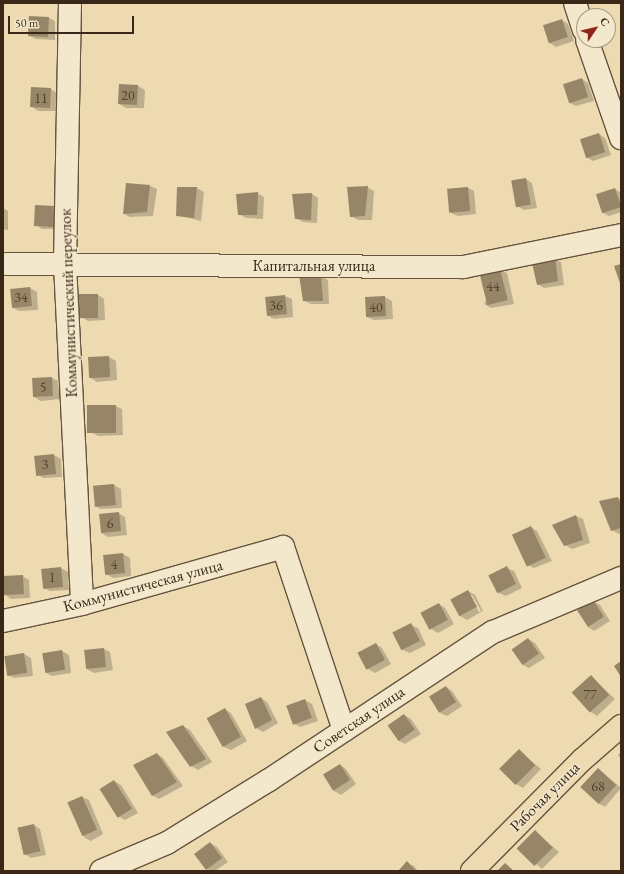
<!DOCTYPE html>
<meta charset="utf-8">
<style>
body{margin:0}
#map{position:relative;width:624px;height:874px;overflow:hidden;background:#eddab1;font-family:"EB Garamond",serif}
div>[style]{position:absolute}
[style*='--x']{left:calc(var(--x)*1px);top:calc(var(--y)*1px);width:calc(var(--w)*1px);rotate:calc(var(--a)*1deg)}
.shadow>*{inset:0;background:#0003}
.building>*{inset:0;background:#978567;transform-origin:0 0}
.roads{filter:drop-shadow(1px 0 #66543e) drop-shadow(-1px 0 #66543e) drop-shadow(0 1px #66543e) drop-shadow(0 -1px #66543e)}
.minor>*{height:22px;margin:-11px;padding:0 11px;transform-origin:11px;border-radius:11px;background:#f3e7cc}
.major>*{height:22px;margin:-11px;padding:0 11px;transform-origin:11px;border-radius:11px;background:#eddab1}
span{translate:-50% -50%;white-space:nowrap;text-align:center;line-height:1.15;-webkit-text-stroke:3px #f3e7cc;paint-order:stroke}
.number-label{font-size:14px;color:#503f2b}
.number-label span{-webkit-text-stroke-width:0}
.street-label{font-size:16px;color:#392817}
.frame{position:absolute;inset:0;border:4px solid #392817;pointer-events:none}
.north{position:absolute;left:576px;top:8px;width:40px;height:40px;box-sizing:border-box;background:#f3e7cc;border:1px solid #a99b84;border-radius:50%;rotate:55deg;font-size:11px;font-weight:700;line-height:16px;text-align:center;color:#392817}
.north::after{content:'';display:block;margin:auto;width:14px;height:18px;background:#8f2418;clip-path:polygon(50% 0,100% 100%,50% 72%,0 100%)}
.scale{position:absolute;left:8px;top:16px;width:126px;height:18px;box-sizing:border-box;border:2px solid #392817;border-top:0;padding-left:5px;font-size:12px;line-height:14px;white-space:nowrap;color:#392817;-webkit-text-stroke:3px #f3e7cc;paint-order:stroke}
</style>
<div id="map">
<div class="shadow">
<div style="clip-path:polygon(49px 18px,55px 21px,55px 40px,36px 39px,30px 36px)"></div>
<div style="clip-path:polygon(562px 20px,568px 24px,574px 41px,556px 47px,550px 43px)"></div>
<div style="clip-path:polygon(582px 79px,588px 83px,594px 101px,576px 106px,570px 103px)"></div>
<div style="clip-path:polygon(120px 85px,138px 86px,145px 90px,144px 108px,126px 108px,119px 104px)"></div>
<div style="clip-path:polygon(51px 89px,57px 93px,57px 111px,38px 111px,32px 107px)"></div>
<div style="clip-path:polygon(599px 134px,605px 138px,611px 155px,593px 161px,586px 157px)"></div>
<div style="clip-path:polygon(526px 179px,532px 183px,537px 208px,524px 210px,517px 206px)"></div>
<div style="clip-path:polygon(127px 184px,150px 186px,157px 189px,153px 216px,130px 217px,124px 214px)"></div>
<div style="clip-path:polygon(367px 187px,374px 191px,372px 220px,358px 220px,351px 216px)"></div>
<div style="clip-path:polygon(178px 188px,197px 188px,204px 192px,201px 221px,177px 215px)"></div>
<div style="clip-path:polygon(468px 188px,474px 191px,476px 214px,458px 216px,451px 213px)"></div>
<div style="clip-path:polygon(615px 189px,621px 193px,621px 212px,609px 216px,603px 213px)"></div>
<div style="clip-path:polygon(257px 193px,264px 197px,263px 219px,246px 218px,239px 214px)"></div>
<div style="clip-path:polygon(312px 194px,318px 198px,317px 223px,303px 222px,296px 218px)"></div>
<div style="clip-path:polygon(54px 207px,61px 211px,61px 229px,42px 229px,36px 225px)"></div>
<div style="clip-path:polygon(3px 208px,8px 211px,8px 230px,3px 229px)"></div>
<div style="clip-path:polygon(554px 259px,561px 262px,564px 285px,544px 288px,538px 284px)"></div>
<div style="clip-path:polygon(500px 270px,507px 273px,514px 304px,491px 308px,484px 304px)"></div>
<div style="clip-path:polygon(321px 276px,328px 280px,329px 304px,311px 304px,304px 301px)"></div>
<div style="clip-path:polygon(30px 288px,37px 292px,38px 310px,19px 311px,12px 307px)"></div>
<div style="clip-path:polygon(98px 295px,104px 299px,105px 320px,88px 321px,81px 317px)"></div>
<div style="clip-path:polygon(285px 296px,292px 299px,293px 317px,274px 319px,267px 315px)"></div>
<div style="clip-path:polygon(385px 297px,392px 301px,393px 319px,374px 320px,367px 317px)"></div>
<div style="clip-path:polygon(109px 357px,116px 361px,117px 380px,97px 382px,91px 378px,89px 358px)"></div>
<div style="clip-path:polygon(52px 378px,58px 381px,60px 399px,41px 401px,34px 397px)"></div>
<div style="clip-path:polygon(116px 406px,122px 409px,123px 435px,98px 436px,91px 432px)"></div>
<div style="clip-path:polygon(54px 455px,61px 459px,62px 477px,43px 478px,37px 474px,35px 456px)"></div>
<div style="clip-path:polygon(114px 485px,121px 489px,122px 508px,100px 509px,94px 505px)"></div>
<div style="clip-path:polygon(618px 498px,621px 500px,621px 533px,619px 534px,612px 530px)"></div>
<div style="clip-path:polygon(118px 513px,125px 517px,127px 535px,108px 537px,101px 533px)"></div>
<div style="clip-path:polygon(576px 516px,583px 519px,590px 543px,572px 549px,565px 545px,553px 526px)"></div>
<div style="clip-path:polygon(531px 527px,537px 531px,552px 561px,534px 568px,528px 565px)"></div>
<div style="clip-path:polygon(123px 554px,130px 558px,131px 576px,113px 578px,106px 574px)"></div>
<div style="clip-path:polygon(61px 568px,68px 572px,69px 590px,50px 591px,43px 587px)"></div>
<div style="clip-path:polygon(507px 568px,514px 571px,522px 588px,506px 596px,499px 593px)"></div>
<div style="clip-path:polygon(22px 576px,29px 580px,30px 598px,11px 599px,5px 595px)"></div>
<div style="clip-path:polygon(evenodd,468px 591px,475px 595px,483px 611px,467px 620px,460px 616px,468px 591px,470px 595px,472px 595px,481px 611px,479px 612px,470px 595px)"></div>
<div style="clip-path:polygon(593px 601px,600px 605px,610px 621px,594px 631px,588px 627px)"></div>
<div style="clip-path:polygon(439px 604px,445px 608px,454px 624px,438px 633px,431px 629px)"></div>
<div style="clip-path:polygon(411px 625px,418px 628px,426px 645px,410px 653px,403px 650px)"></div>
<div style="clip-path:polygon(528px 639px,535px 643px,545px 658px,529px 668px,523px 665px)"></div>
<div style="clip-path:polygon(376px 644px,382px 648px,391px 664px,375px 673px,368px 669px)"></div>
<div style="clip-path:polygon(104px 649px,110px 652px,113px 670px,94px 673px,87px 669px)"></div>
<div style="clip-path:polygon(62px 651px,69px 655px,71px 673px,52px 676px,45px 672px)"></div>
<div style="clip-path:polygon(24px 654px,31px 658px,33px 676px,14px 678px,8px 675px)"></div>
<div style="clip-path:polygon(591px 676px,615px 699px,597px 716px,591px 712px)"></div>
<div style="clip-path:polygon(446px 687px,452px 691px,462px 706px,447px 716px,440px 713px)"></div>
<div style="clip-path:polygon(261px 698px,267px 702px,278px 723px,263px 732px,256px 728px)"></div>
<div style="clip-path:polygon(305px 700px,312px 704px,318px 721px,300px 727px,293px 723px)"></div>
<div style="clip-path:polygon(225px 709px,231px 713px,247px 741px,231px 750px,224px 747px)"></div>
<div style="clip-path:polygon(404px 715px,411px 719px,421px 734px,405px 744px,399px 741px,389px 725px)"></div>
<div style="clip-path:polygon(183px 726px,190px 730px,212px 762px,198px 770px,191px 766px)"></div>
<div style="clip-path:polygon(519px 751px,541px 769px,523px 788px,516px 784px)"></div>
<div style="clip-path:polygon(621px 752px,621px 759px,618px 755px)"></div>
<div style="clip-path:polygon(157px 754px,163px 758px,183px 786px,159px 799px,152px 795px)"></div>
<div style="clip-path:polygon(340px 765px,346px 769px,356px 784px,341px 795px,334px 791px,324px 775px)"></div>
<div style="clip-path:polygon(598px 769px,621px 788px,605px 807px,598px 803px)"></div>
<div style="clip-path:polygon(114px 781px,121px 785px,138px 813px,125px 820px,118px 816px)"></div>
<div style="clip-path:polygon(82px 797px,89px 800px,103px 834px,91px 841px,85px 838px,68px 802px)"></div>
<div style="clip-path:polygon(34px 825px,40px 829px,46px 855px,31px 858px,25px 854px)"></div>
<div style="clip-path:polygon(536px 832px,559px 852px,542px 869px,518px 849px)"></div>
<div style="clip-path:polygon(210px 843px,217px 847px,228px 862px,215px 871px,206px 869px)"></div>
<div style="clip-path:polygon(407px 863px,414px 866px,418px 871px,399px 871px)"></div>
</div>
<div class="building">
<div style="left:29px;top:16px;width:20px;height:20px;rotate:3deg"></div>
<div style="left:562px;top:19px;width:19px;height:20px;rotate:72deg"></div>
<div style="left:582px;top:78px;width:20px;height:20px;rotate:72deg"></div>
<div style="left:119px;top:84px;width:19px;height:20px;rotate:3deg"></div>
<div style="left:31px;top:87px;width:20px;height:20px;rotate:3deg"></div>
<div style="left:599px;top:133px;width:20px;height:20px;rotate:72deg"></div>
<div style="left:526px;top:178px;width:27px;height:15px;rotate:80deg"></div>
<div style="clip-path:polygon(126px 183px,150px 185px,147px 212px,123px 214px)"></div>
<div style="clip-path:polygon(368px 186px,365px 216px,350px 217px,347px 187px)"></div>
<div style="clip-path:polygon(177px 187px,197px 187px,194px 218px,176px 216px)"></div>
<div style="left:468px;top:187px;width:24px;height:21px;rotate:85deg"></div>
<div style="left:615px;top:188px;width:20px;height:20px;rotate:72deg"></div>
<div style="clip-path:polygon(258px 192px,257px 215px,238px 215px,236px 194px)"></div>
<div style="clip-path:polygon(312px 193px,311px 220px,295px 219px,292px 194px)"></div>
<div style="left:35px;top:205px;width:20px;height:21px;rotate:3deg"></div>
<div style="clip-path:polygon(555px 257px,558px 281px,537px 285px,532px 263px)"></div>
<div style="clip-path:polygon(621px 264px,621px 286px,614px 266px)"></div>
<div style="left:500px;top:269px;width:32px;height:21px;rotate:76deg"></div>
<div style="clip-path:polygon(299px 275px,321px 275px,323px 301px,303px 301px)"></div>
<div style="left:30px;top:287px;width:19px;height:20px;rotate:84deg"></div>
<div style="left:79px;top:294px;width:19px;height:24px"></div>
<div style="left:285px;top:295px;width:19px;height:20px;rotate:84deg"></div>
<div style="left:385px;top:296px;width:20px;height:20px;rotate:87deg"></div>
<div style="left:109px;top:356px;width:21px;height:21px;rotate:87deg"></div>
<div style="left:52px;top:377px;width:19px;height:20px;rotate:87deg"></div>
<div style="left:87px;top:405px;width:29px;height:28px"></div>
<div style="left:54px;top:454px;width:20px;height:20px;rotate:84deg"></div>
<div style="left:114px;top:484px;width:21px;height:21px;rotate:85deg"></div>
<div style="clip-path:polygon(618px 497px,621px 505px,621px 528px,611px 531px,599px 501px)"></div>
<div style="left:119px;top:512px;width:19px;height:20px;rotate:84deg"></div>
<div style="clip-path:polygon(576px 515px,583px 540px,564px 546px,552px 525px)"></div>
<div style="left:531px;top:526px;width:35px;height:21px;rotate:65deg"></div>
<div style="left:123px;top:553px;width:20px;height:20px;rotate:84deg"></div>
<div style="left:507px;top:566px;width:20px;height:21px;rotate:63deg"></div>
<div style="left:61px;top:567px;width:20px;height:20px;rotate:84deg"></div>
<div style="left:23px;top:575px;width:19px;height:20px;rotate:87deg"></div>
<div style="left:468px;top:590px;width:19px;height:20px;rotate:62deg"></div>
<div style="left:593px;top:600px;width:20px;height:19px;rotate:57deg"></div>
<div style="left:439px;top:603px;width:19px;height:21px;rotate:62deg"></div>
<div style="left:411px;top:623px;width:20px;height:21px;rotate:63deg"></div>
<div style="left:528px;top:638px;width:19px;height:20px;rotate:55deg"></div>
<div style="left:376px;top:643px;width:19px;height:21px;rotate:62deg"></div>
<div style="left:104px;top:648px;width:19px;height:20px;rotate:84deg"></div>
<div style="left:62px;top:650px;width:20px;height:20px;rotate:81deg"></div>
<div style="left:24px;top:653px;width:20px;height:20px;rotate:81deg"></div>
<div style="clip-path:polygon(621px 661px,621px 677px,614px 666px)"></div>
<div style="left:591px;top:675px;width:27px;height:26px;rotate:48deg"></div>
<div style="left:446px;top:686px;width:19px;height:20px;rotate:58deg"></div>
<div style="clip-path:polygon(261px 697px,272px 720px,255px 729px,245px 704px)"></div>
<div style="left:305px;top:699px;width:20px;height:20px;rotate:70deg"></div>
<div style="left:225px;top:708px;width:33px;height:21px;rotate:61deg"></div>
<div style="left:404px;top:714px;width:19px;height:20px;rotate:55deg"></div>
<div style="clip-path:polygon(183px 725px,206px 759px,190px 767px,166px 732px)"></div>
<div style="left:519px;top:749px;width:23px;height:28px;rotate:45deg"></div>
<div style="clip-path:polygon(157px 753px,177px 782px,152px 796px,133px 765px)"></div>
<div style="left:340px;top:764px;width:19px;height:20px;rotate:58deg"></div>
<div style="left:598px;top:768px;width:25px;height:26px;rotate:43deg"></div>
<div style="left:114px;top:780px;width:34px;height:17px;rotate:58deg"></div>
<div style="left:82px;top:796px;width:37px;height:16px;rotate:66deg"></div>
<div style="left:34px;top:824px;width:28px;height:17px;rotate:77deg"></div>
<div style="left:535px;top:830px;width:25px;height:26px;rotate:45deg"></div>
<div style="left:210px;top:842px;width:20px;height:20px;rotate:53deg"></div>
<div style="clip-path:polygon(407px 861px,416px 871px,398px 871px)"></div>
<div style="clip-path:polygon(505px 863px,514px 871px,497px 871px)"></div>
</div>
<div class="roads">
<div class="minor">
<div style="--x:70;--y:3;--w:262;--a:91.1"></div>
<div style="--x:65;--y:265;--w:339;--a:87.1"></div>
<div style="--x:575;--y:3;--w:28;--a:72"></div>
<div style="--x:587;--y:40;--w:104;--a:70.9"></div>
<div style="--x:3;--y:264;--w:460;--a:0.4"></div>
<div style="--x:463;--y:267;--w:161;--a:-11.4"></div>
<div style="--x:3;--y:621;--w:81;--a:-12.1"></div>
<div style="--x:82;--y:604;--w:209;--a:-15.8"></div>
<div style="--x:283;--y:547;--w:193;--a:71.6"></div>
<div style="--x:101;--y:871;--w:72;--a:-23"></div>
<div style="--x:167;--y:843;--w:120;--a:-31.7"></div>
<div style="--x:269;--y:780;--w:268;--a:-33.5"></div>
<div style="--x:493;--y:632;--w:139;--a:-22.9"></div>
</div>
<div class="major">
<div style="--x:472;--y:871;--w:156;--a:-45.3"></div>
<div style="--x:582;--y:760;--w:52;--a:-41.1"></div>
</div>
</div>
<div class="number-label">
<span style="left:128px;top:95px">20</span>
<span style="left:41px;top:98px">11</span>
<span style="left:493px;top:286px">44</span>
<span style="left:21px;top:297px">34</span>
<span style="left:276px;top:305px">36</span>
<span style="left:376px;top:307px">40</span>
<span style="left:43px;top:387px">5</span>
<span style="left:45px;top:464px">3</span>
<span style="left:110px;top:523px">6</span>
<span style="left:114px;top:564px">4</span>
<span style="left:52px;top:577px">1</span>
<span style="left:590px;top:694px">77</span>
<span style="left:598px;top:786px">68</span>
</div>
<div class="street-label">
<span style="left:314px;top:266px">Капитальная улица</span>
<span style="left:69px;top:303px;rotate:-92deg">Коммунистический переулок</span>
<span style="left:143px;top:586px;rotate:-15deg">Коммунистическая улица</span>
<span style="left:359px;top:720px;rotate:-34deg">Советская улица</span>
<span style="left:545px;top:797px;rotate:-45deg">Рабочая улица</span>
</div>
<div class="frame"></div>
<div class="north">С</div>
<div class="scale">50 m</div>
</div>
